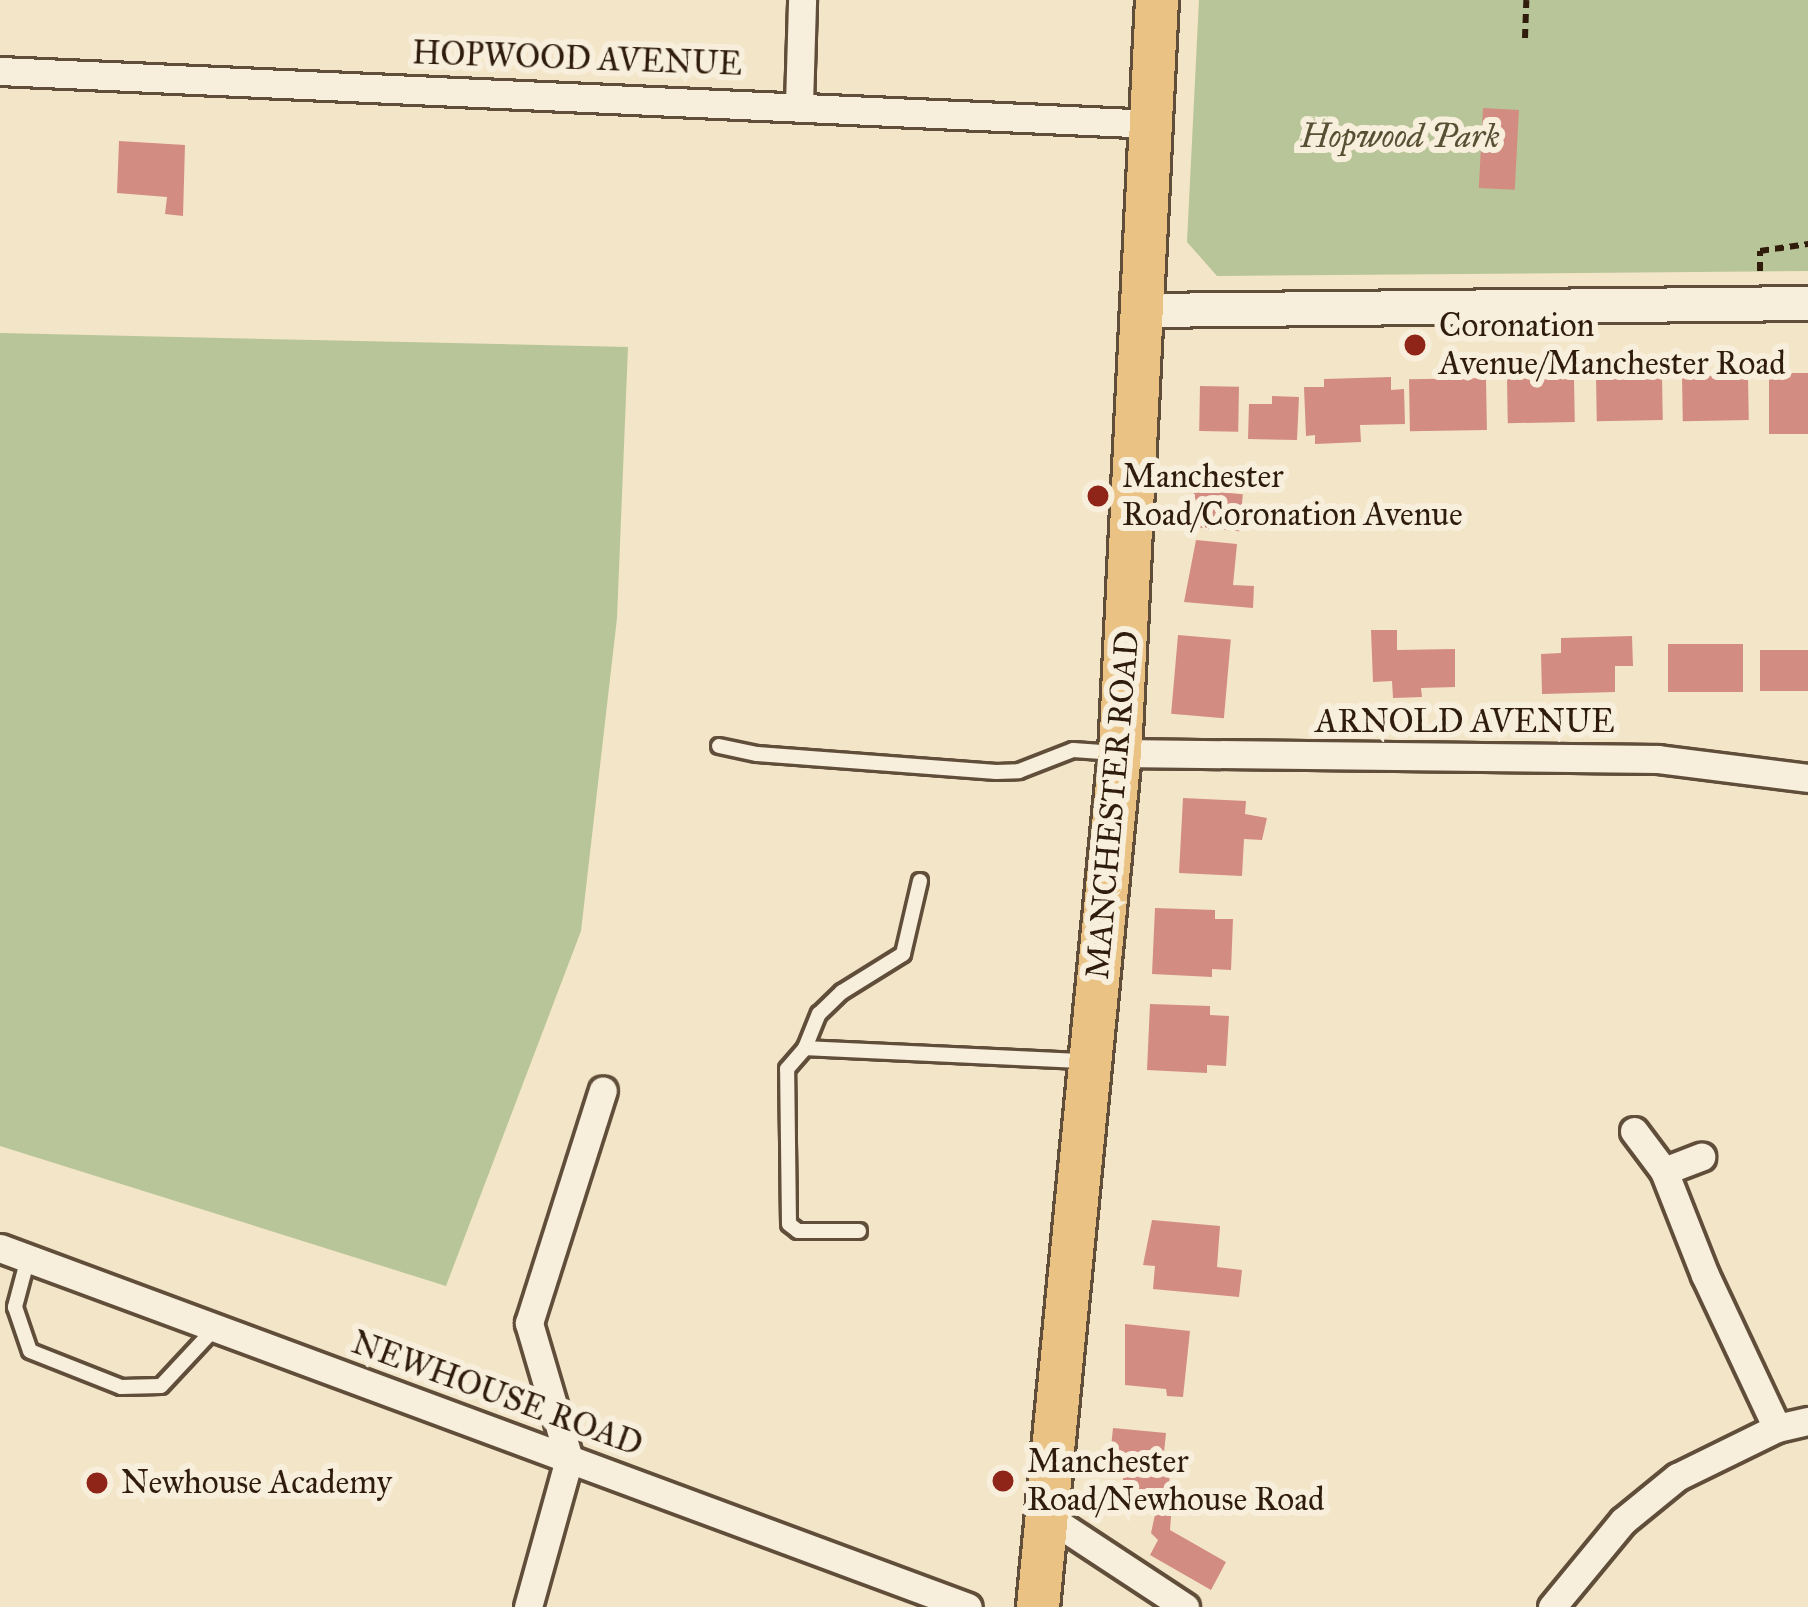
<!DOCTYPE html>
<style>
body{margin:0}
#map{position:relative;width:1808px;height:1607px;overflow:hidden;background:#f3e5c7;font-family:"IM FELL Great Primer",serif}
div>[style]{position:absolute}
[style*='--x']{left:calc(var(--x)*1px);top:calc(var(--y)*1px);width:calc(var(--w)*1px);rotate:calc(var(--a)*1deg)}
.green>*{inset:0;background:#b8c598}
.building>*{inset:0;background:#d38c81;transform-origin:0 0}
.path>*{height:6px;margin-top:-3px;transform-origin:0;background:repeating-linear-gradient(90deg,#2f1c0b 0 9px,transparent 0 15px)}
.roads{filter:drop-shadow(3px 0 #604e3a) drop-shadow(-3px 0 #604e3a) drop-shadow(0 3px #604e3a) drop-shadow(0 -3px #604e3a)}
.service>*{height:14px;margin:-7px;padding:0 7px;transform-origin:7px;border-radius:7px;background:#f7eedb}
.minor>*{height:27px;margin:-13.5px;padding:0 13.5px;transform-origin:13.5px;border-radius:13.5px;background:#f7eedb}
.tertiary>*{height:33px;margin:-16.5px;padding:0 16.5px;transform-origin:16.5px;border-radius:16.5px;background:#f7eedb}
.primary>*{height:42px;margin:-21px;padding:0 21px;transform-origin:21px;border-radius:21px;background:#eac284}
.dots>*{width:33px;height:33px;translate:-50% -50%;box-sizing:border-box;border:6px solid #f7eedb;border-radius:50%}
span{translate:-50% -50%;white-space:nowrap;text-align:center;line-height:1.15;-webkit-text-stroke:12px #f7eedb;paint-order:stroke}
.street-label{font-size:33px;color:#2f1c0b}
.park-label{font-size:33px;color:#584f35;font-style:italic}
.poi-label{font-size:33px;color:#2f1c0b}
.left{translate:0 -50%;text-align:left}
</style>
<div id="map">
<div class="green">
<div style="clip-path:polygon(1199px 0,1808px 0,1808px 271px,1217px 276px,1187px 242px)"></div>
<div style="clip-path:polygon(0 333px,628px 347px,617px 618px,581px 931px,446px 1286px,0 1146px)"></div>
</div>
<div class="building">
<div style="left:1483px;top:108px;width:36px;height:80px;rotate:3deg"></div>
<div style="clip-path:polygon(119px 141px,185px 145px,183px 216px,165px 214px,167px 197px,117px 193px)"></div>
<div style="left:1769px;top:373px;width:39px;height:61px"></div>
<div style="left:1662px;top:375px;width:45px;height:66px;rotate:89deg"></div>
<div style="left:1748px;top:375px;width:45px;height:66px;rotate:89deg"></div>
<div style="clip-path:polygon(1391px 377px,1391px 390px,1404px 389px,1405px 424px,1360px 425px,1361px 442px,1315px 444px,1315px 435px,1306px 436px,1304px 387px,1324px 387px,1324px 379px)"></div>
<div style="left:1574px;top:377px;width:45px;height:67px;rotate:89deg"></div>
<div style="left:1486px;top:378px;width:52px;height:77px;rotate:89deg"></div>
<div style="left:1200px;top:386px;width:39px;height:45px;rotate:1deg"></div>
<div style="clip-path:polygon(1272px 396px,1299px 397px,1297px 440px,1248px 439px,1249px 404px,1272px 404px)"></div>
<div style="left:1194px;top:490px;width:49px;height:37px;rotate:5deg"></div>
<div style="clip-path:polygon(1196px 540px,1237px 544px,1233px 585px,1254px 586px,1253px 608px,1184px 602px)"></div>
<div style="clip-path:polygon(1371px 630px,1397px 630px,1397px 650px,1455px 649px,1455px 687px,1421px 688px,1422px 697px,1393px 698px,1392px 681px,1373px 682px)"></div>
<div style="left:1178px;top:635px;width:53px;height:79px;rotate:5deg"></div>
<div style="clip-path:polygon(1632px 636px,1633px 666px,1615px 666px,1615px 692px,1542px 694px,1541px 654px,1561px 653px,1561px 638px)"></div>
<div style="left:1668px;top:644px;width:75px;height:48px"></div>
<div style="left:1760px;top:650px;width:48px;height:41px"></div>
<div style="clip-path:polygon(1183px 798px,1246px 801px,1245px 814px,1267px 818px,1262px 840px,1244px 839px,1242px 876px,1179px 873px)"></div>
<div style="clip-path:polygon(1155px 908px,1215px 910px,1215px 919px,1233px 919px,1231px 970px,1212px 969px,1212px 977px,1152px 974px)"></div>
<div style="clip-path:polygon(1150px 1004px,1210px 1006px,1210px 1015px,1229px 1016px,1226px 1066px,1207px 1065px,1207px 1073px,1147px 1070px)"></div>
<div style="clip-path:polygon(1152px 1220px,1220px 1226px,1217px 1267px,1242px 1270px,1239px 1297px,1153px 1289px,1155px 1266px,1143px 1265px)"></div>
<div style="clip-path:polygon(1125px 1324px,1190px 1331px,1183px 1397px,1167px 1396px,1166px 1389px,1125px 1385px)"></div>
<div style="clip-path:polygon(1113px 1428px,1166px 1433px,1162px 1472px,1170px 1472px,1168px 1498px,1122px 1494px,1123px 1478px,1108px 1477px)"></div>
<div style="clip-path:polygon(1158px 1501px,1172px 1503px,1170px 1530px,1226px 1562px,1211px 1590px,1150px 1555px,1158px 1540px,1151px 1533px)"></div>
</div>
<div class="path">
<div style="--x:1525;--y:38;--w:38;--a:-88"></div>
<div style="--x:1760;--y:271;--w:20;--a:-90"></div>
<div style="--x:1760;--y:251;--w:49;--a:-8.3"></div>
</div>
<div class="roads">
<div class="service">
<div style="--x:719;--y:746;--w:39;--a:12"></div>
<div style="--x:757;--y:754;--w:240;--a:4.3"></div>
<div style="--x:996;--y:772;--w:23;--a:-2"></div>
<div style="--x:1019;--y:771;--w:58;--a:-21.3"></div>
<div style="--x:1073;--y:750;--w:43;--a:4"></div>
<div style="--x:805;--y:1048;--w:37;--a:-68"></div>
<div style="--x:819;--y:1014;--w:32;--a:-44"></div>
<div style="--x:842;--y:992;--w:72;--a:-31.9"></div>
<div style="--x:903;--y:954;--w:75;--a:-76.9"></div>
<div style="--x:859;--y:1231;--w:61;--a:180"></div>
<div style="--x:798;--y:1231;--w:11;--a:-142"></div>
<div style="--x:789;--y:1224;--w:155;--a:-90.7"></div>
<div style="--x:787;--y:1069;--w:28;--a:-49"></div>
<div style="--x:805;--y:1048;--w:279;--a:2.7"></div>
<div style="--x:28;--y:1258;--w:51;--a:104.9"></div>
<div style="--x:15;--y:1307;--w:46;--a:71.2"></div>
<div style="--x:30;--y:1351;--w:98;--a:21.6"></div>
<div style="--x:121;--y:1387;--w:40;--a:-1.4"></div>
<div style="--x:161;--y:1386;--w:79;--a:-47"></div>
</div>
<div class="minor">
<div style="--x:0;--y:71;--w:1153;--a:2.63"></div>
<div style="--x:799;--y:104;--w:104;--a:-88.3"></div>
<div style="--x:1120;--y:753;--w:538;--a:0.64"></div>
<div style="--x:1658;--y:759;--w:151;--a:7.2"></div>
<div style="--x:1634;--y:1131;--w:50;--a:53.1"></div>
<div style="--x:1664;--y:1171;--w:112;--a:68.5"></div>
<div style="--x:1705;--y:1275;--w:169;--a:64.8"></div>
<div style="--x:1664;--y:1171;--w:40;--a:-21"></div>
<div style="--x:0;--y:1248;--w:1032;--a:20.35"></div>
<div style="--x:1048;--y:1517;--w:164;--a:33.3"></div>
<div style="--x:528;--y:1607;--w:154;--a:-74.5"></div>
<div style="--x:569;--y:1459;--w:142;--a:-106.4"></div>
<div style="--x:529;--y:1323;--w:244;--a:-72.4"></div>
<div style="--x:1552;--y:1607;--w:112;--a:-50.5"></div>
<div style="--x:1623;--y:1521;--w:70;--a:-39.2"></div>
<div style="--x:1677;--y:1477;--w:111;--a:-26.1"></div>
<div style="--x:1777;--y:1428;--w:32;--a:-13"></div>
</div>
<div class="tertiary">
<div style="--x:1142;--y:310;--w:666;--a:-0.6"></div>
</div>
<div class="primary">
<div style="--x:1038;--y:1607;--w:858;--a:-84.52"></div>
<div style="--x:1120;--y:753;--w:754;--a:-87.19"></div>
</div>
</div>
<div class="dots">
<div style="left:1415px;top:345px;background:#8f2418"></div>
<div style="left:1098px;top:496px;background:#8f2418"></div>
<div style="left:1003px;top:1481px;background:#8f2418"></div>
<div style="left:97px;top:1483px;background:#8f2418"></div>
</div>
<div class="street-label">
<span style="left:577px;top:59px;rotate:2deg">HOPWOOD AVENUE</span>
<span style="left:1465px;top:722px">ARNOLD AVENUE</span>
<span style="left:1113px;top:805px;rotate:-85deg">MANCHESTER ROAD</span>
<span style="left:497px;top:1394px;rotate:20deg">NEWHOUSE ROAD</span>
</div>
<div class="park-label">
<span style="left:1400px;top:137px">Hopwood Park</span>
</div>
<div class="poi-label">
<span class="left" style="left:1439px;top:345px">Coronation<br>Avenue/Manchester Road</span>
<span class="left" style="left:1122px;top:496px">Manchester<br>Road/Coronation Avenue</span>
<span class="left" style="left:1027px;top:1481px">Manchester<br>Road/Newhouse Road</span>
<span class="left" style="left:121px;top:1483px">Newhouse Academy</span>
</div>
</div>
